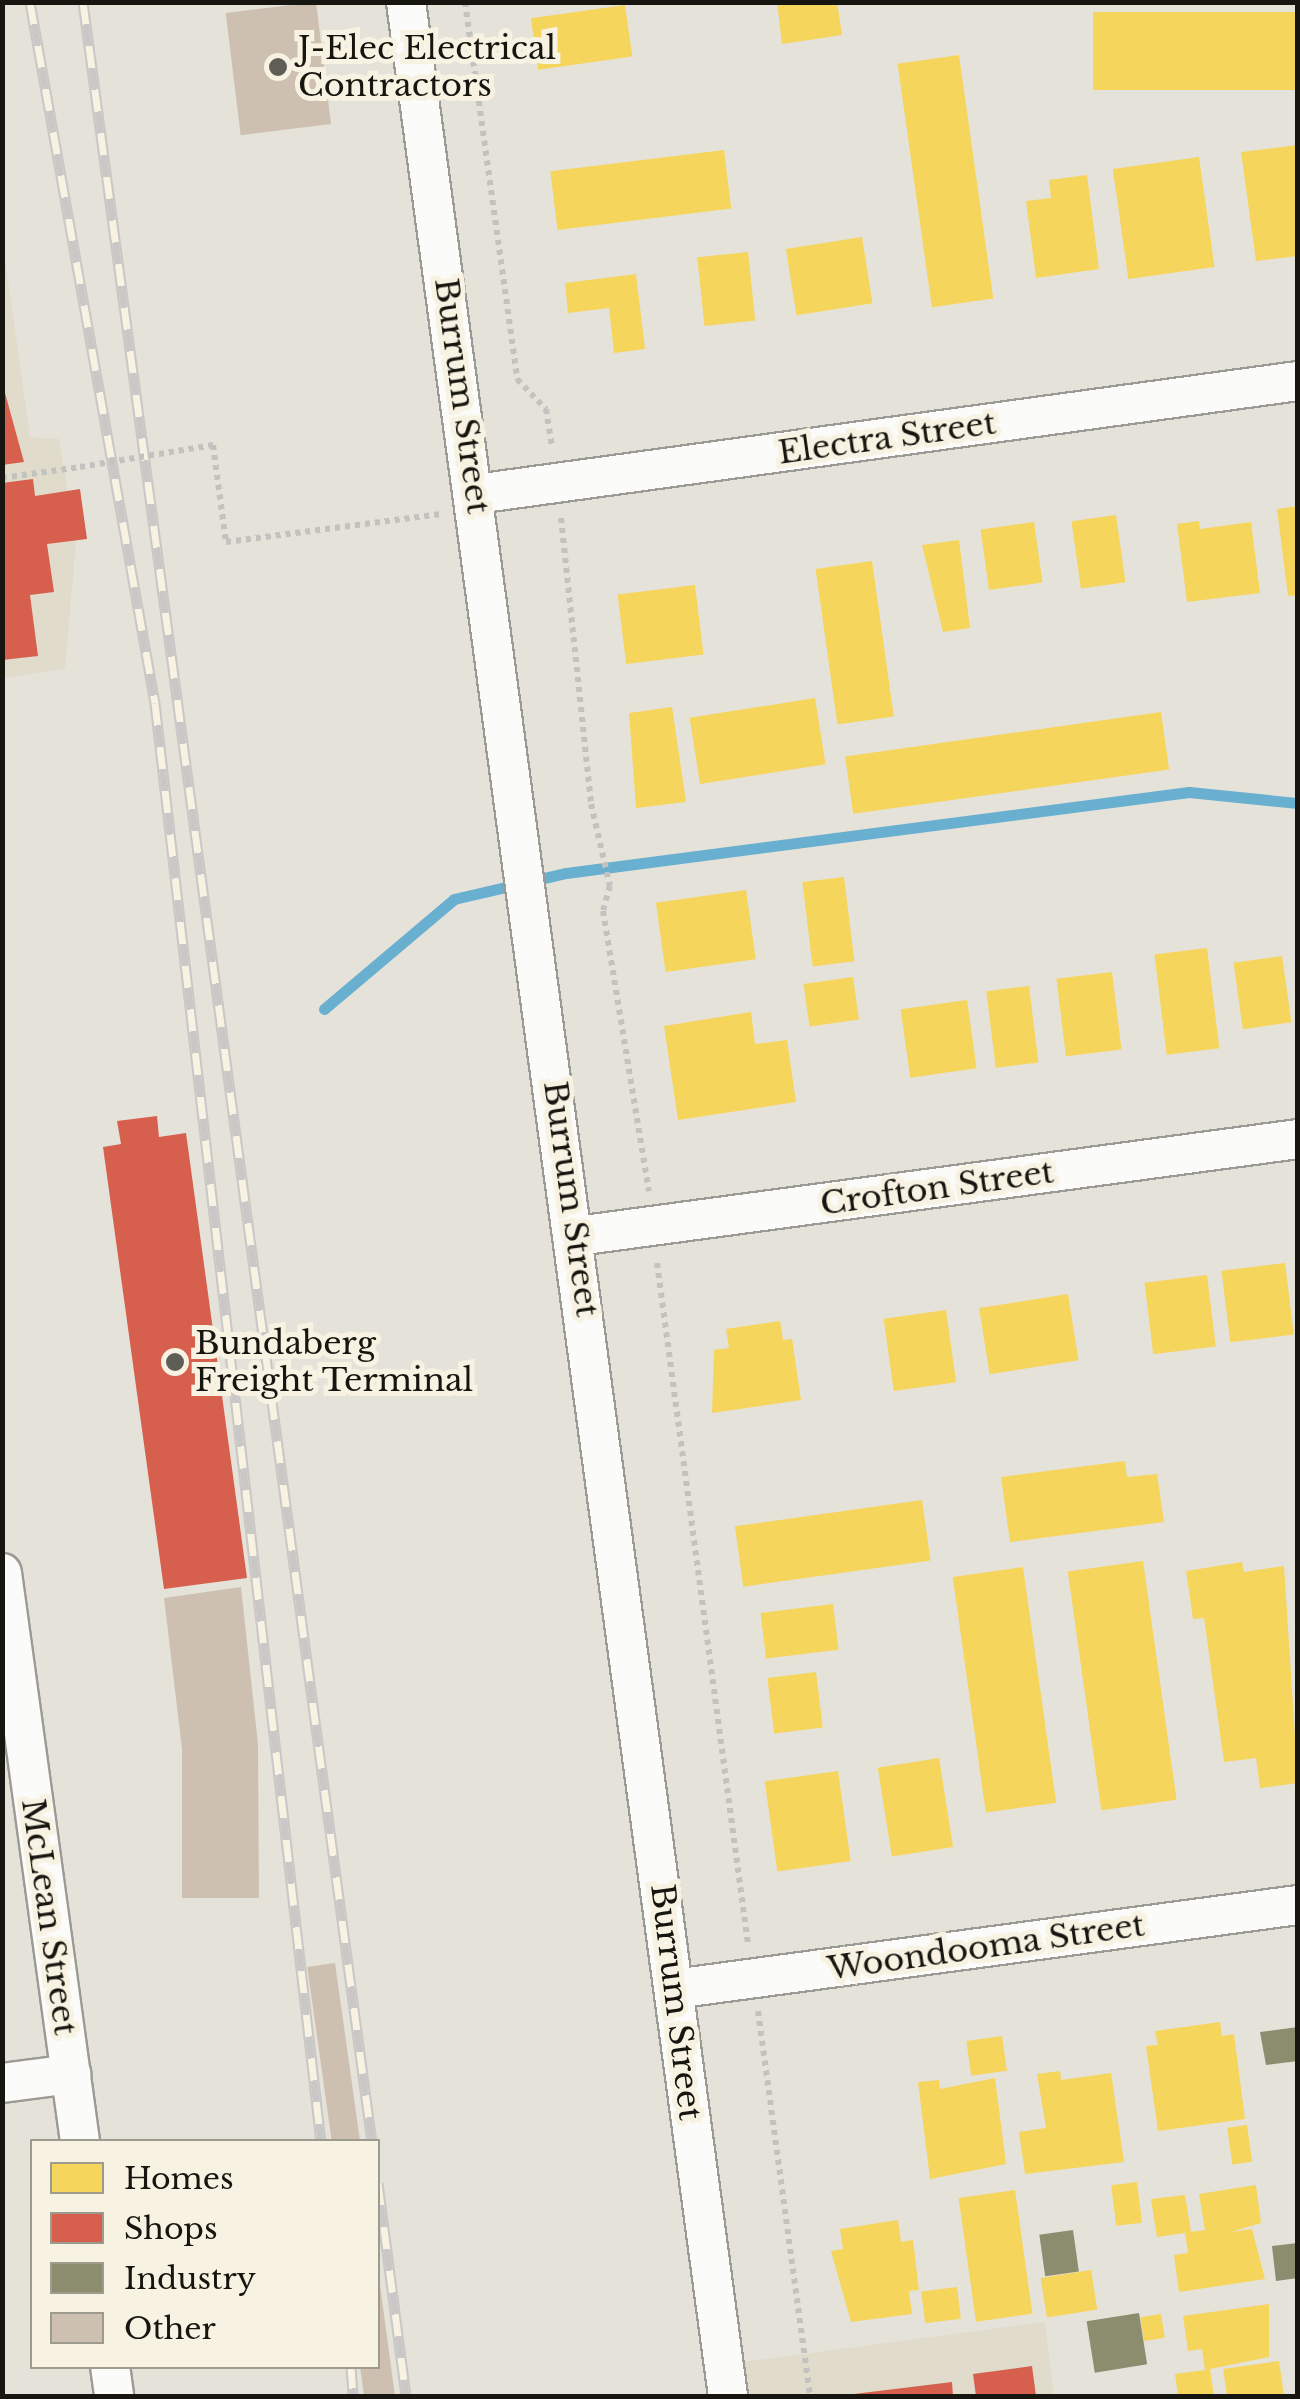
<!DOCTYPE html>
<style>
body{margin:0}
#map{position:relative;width:1300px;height:2399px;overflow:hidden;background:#e5e2da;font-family:"Libre Baskerville",serif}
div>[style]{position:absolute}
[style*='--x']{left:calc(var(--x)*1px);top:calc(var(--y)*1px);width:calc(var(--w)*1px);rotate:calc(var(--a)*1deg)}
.built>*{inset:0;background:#e0dbca}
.homes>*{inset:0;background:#f6d55c;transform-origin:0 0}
.shops>*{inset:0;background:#d6604d}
.industry>*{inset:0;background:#8c8c6e;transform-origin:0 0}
.stream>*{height:11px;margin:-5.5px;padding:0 5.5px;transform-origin:5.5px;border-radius:5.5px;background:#68afd0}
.building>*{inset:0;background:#cec0b0;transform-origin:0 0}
.path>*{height:6px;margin-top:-3px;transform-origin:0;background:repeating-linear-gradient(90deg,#c2c2bf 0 5px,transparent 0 10px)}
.roads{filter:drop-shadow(2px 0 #9c9a94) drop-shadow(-2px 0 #9c9a94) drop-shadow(0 2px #9c9a94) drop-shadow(0 -2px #9c9a94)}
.street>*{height:38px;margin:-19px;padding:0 19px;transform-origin:19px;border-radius:19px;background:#fbfbf9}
.rail>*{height:11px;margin-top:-5.5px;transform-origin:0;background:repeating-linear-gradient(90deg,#f7f2e2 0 22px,#cac8c6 0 44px);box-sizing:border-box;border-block:2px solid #cac8c6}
.path-bridge>*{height:6px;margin-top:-3px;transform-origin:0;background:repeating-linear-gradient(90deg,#c2c2bf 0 5px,transparent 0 10px)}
.dots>*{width:28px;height:28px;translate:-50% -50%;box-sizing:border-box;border:5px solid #f7f2e2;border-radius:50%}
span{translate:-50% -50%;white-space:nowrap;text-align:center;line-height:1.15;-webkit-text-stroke:10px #f7f2e2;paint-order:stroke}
.poi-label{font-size:32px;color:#16150f}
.left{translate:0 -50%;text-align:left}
.street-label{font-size:32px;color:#16150f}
.frame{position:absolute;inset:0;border:5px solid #16150f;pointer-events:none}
.legend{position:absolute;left:30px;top:2139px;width:350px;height:230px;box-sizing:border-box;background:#f7f2e2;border:2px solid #9d9a8e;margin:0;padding:12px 18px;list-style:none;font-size:30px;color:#16150f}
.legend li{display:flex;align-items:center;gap:20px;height:50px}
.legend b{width:50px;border:2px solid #9d9a8e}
</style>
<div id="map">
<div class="built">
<div style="clip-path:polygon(2px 237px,30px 437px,59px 439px,76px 541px,65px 669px,3px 678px)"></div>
<div style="clip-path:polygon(1045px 2322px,1054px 2396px,725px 2396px,721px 2365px)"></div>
</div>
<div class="homes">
<div style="clip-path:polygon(777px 2px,837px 2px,842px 35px,782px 44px)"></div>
<div style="left:625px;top:5px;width:52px;height:95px;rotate:82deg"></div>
<div style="left:1298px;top:12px;width:78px;height:205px;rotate:90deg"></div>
<div style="left:959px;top:55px;width:246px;height:62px;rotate:82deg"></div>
<div style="clip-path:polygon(1298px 145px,1298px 256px,1256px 261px,1241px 152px)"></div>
<div style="left:724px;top:150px;width:59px;height:175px;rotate:83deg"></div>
<div style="left:1199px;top:157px;width:111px;height:87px;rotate:82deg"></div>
<div style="clip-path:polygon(1087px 175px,1099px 269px,1036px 278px,1026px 201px,1051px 198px,1049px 180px)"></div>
<div style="left:862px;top:237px;width:67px;height:77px;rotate:81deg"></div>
<div style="left:748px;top:252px;width:69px;height:51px;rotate:84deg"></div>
<div style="clip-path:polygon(636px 274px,645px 349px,614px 353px,609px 308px,568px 313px,565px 283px)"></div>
<div style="clip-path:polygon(1298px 506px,1298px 595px,1288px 596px,1277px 509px)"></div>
<div style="left:1116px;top:515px;width:68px;height:45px;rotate:82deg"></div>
<div style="clip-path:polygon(1199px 521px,1200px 529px,1251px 522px,1260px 593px,1187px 602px,1177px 524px)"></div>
<div style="left:1034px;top:522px;width:61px;height:54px;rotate:82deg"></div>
<div style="clip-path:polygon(959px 540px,970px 628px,943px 632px,922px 545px)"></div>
<div style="left:872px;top:561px;width:157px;height:57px;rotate:82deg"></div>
<div style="left:695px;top:585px;width:70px;height:78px;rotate:83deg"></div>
<div style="left:815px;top:698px;width:67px;height:127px;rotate:81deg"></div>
<div style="clip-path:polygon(672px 707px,686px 802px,636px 808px,629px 713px)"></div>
<div style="left:1161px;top:712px;width:58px;height:319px;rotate:82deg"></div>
<div style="left:844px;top:877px;width:85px;height:42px;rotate:83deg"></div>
<div style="left:746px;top:890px;width:70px;height:91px;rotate:82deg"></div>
<div style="left:1207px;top:948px;width:101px;height:53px;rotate:83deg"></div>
<div style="left:1282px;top:956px;width:67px;height:49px;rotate:82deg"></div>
<div style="left:1112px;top:972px;width:78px;height:56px;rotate:83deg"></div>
<div style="left:853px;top:977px;width:43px;height:50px;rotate:82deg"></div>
<div style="left:1029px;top:986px;width:77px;height:43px;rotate:83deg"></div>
<div style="left:967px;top:1000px;width:69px;height:67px;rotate:82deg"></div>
<div style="clip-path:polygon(751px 1012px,755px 1044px,787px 1040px,796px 1102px,678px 1120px,664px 1026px)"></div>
<div style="left:1285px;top:1263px;width:72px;height:64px;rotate:83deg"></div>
<div style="left:1207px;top:1275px;width:72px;height:63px;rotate:83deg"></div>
<div style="left:1068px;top:1294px;width:67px;height:90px;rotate:81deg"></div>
<div style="left:946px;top:1310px;width:73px;height:63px;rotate:82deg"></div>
<div style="clip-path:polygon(780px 1321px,783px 1340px,792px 1339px,801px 1400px,712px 1413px,714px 1350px,729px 1348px,726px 1329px)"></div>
<div style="clip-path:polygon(1125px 1461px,1127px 1477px,1157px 1474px,1164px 1522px,1010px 1542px,1001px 1477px)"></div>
<div style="left:922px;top:1500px;width:61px;height:189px;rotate:82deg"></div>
<div style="left:1143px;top:1561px;width:241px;height:76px;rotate:82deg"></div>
<div style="clip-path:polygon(1242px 1562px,1244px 1572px,1284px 1566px,1298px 1783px,1260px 1788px,1256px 1758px,1224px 1762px,1204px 1618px,1193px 1619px,1186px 1571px)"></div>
<div style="left:1023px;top:1567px;width:238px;height:71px;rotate:82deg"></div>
<div style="left:833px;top:1604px;width:46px;height:73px;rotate:83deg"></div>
<div style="left:816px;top:1672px;width:56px;height:49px;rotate:83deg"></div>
<div style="left:939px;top:1758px;width:90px;height:62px;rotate:81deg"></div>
<div style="left:838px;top:1771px;width:91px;height:74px;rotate:82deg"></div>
<div style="clip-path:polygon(1220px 2022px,1222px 2036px,1234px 2034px,1245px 2119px,1158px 2131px,1146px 2046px,1158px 2045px,1155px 2031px)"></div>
<div style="left:1002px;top:2036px;width:35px;height:36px;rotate:82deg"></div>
<div style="clip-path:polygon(1060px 2071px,1061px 2080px,1111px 2073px,1124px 2162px,1025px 2174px,1019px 2132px,1046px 2128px,1037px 2074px)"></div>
<div style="clip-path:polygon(995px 2078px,1006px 2164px,930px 2179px,918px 2082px,939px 2080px,940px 2089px)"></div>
<div style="left:1247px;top:2125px;width:37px;height:20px;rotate:82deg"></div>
<div style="left:1137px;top:2182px;width:41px;height:26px;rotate:83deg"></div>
<div style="clip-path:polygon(1256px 2185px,1261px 2223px,1231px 2232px,1252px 2229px,1265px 2279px,1179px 2292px,1174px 2255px,1188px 2253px,1185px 2233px,1157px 2237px,1151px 2199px,1185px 2195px,1191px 2232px,1205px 2230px,1199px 2194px)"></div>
<div style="left:1015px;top:2190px;width:125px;height:57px;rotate:82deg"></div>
<div style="clip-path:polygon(898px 2220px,901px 2242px,913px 2240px,919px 2290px,909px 2291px,912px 2314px,851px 2322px,831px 2251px,843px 2249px,840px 2229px)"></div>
<div style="left:1091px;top:2270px;width:40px;height:51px;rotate:81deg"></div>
<div style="left:957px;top:2287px;width:32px;height:36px;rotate:83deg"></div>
<div style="clip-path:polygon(1269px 2304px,1269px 2357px,1210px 2369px,1214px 2396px,1178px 2396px,1175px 2374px,1205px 2370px,1202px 2349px,1188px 2351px,1183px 2316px)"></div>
<div style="left:1161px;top:2314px;width:24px;height:21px;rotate:81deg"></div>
<div style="clip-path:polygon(1279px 2361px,1284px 2396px,1227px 2396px,1223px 2369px)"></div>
</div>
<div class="shops">
<div style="clip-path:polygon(2px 382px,24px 462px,2px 465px)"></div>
<div style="clip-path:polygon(33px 479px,35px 496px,80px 489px,87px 539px,47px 544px,54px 592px,30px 595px,38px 656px,2px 660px,2px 483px)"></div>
<div style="clip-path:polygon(157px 1116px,159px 1137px,186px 1133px,247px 1578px,164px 1589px,103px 1147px,121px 1144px,117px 1121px)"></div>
<div style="clip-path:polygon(1032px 2366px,1036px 2396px,976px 2396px,973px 2374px)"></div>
<div style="clip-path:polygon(952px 2382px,953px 2396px,854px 2396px,854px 2394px)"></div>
</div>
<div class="industry">
<div style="clip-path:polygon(1298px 2027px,1298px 2061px,1266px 2065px,1260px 2032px)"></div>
<div style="left:1073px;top:2230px;width:42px;height:34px;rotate:82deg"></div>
<div style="clip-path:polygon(1298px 2243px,1298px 2278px,1276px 2281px,1272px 2246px)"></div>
<div style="left:1139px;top:2313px;width:52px;height:53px;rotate:81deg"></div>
</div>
<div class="stream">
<div style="--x:324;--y:1009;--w:170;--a:-40.2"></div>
<div style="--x:454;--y:899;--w:115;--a:-13.1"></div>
<div style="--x:566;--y:873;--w:628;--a:-7.41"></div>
<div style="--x:1189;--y:792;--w:110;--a:5.8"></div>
</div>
<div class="building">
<div style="left:316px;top:2px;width:123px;height:91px;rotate:83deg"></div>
<div style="clip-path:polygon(241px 1587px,258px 1744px,259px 1898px,182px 1898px,182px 1749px,164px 1598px)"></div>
<div style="left:335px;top:1963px;width:181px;height:28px;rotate:82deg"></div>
<div style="clip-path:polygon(380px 2285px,395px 2396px,364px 2396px,360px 2366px,378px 2366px)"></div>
</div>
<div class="path">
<div style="--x:465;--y:2;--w:381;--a:82.1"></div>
<div style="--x:517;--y:379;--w:42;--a:46"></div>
<div style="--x:546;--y:409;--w:37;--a:81"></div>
<div style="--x:213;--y:445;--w:98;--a:82.4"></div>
<div style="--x:226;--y:542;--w:217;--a:-7.4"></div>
<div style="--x:2;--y:478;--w:79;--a:-8"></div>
<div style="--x:561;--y:518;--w:288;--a:84"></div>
<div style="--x:591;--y:804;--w:84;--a:77"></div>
<div style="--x:610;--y:886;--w:26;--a:106"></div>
<div style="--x:603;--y:911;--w:284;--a:80.7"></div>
<div style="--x:657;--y:1263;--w:687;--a:82.39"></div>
<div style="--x:758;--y:2011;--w:388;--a:82.3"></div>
</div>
<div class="roads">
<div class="street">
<div style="--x:406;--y:2;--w:2416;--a:82.34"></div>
<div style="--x:476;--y:494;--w:830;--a:-7.83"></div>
<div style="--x:577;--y:1236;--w:727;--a:-7.66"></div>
<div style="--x:2;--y:1573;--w:574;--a:82.19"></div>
<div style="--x:674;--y:1989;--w:630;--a:-7.67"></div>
<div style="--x:2;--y:2083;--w:70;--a:-7.4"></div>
<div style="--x:110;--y:2366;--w:30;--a:82"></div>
</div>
</div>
<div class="rail">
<div style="--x:30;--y:2;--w:712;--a:79.89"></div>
<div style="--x:155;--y:703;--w:1449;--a:83.42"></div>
<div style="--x:83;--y:2;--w:2159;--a:82.31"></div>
<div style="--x:378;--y:2183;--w:215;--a:82.5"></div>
<div style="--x:351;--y:2366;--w:30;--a:86"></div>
</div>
<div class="path-bridge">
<div style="--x:80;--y:467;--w:135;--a:-9.4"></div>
</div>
<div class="dots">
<div style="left:278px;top:67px;background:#5e5d56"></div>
<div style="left:175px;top:1362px;background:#5e5d56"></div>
</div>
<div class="poi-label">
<span class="left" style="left:298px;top:67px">J-Elec Electrical<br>Contractors</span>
<span class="left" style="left:195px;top:1362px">Bundaberg<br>Freight Terminal</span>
</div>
<div class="street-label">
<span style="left:462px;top:396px;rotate:82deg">Burrum Street</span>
<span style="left:887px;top:438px;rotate:-8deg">Electra Street</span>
<span style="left:937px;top:1188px;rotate:-8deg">Crofton Street</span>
<span style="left:571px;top:1199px;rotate:82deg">Burrum Street</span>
<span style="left:49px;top:1917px;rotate:82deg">McLean Street</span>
<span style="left:986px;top:1947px;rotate:-8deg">Woondooma Street</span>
<span style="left:676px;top:2002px;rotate:83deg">Burrum Street</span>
</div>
<div class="frame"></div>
<ul class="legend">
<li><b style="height:28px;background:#f6d55c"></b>Homes</li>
<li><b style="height:28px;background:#d6604d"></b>Shops</li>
<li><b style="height:28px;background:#8c8c6e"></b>Industry</li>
<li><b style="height:28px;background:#cec0b0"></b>Other</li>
</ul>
</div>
